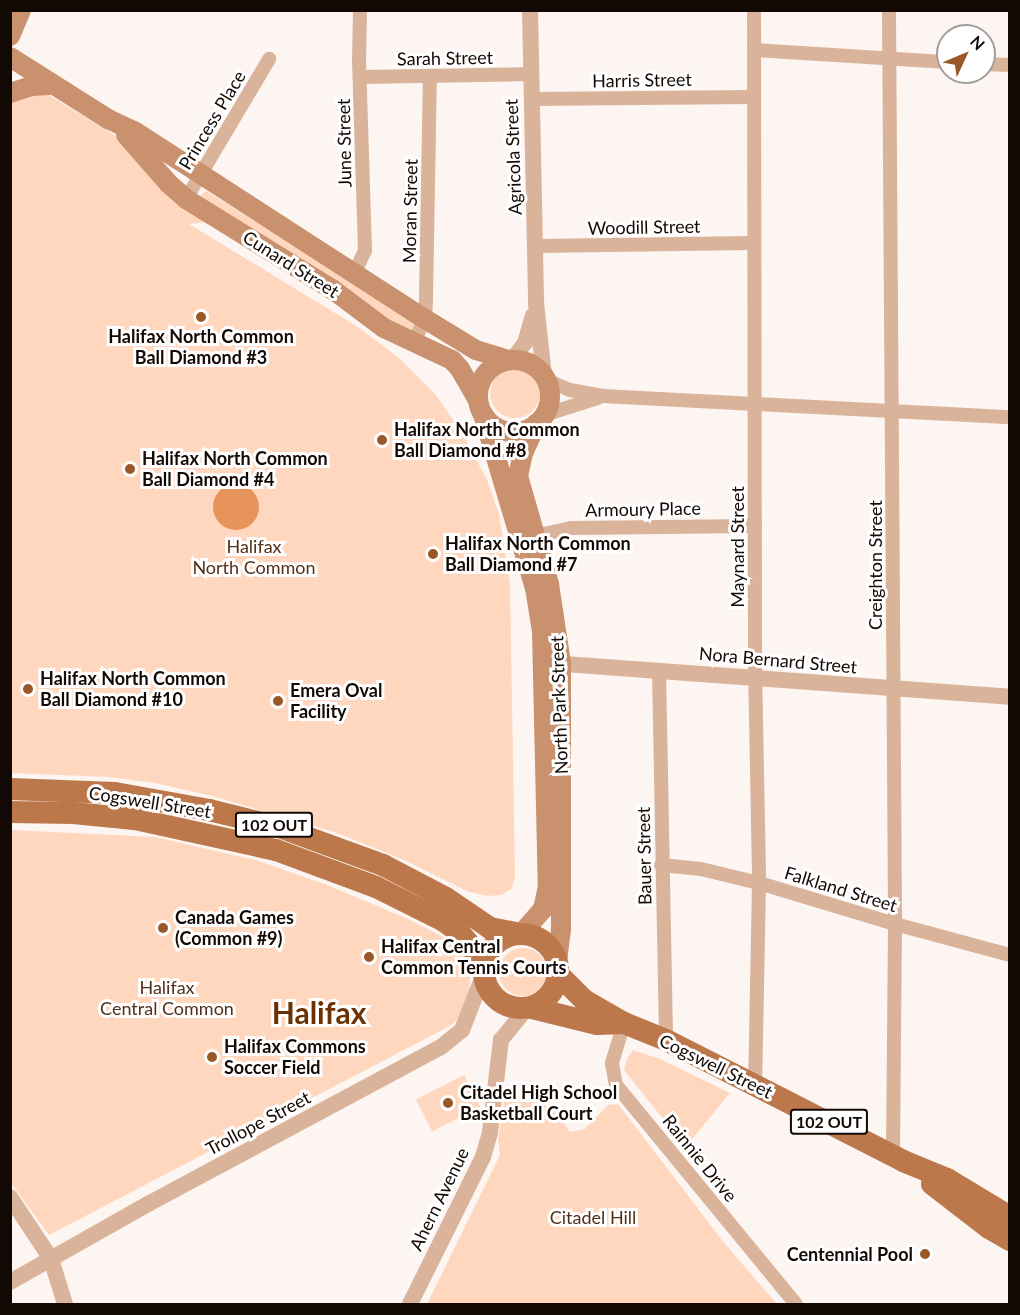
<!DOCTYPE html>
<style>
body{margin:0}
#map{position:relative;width:1020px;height:1315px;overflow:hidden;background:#fcf5f1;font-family:Lato,sans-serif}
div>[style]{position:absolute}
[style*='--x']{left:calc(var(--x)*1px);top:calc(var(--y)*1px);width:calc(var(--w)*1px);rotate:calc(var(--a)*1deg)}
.green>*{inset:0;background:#ffd7bf;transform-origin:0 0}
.round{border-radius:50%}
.water>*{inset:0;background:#e7935c}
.minor>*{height:14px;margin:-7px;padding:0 7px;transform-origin:7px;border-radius:7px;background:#dab39b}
.tertiary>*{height:16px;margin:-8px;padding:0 8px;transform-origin:8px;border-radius:8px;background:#dab39b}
.secondary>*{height:20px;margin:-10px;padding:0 10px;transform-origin:10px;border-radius:10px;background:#c9916e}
.secondary>.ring{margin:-10px;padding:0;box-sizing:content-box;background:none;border:20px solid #c9916e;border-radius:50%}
.primary>*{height:22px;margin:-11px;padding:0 11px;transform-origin:11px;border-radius:11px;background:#bc784b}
.primary>.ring{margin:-11px;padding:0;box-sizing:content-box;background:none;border:22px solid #bc784b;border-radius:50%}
.dots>*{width:16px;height:16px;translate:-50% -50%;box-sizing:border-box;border:3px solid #fff;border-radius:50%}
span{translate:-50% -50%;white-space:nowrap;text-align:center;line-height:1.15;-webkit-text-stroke:6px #fff;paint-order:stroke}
.shield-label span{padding:2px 4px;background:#fff;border:2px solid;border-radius:4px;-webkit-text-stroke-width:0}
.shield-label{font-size:16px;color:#130904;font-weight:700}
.street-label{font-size:18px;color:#130904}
.poi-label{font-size:18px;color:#130904;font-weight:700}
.left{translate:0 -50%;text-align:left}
.right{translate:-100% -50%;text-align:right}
.park-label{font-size:18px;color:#523019}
.town-label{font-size:30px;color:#6c3100;font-weight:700}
.frame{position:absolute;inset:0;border:12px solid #130904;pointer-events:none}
.north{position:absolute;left:936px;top:24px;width:60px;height:60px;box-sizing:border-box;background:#fff;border:2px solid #a19d9b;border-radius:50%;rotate:46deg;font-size:16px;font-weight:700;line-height:24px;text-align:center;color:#130904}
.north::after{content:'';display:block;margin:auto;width:21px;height:27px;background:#9a5727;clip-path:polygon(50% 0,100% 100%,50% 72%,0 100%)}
</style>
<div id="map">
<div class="green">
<div style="clip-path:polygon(47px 94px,123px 140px,207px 222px,189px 224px,358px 327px,399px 358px,436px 395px,464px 436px,487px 480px,499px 514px,510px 584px,515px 878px,511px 889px,502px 895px,488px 896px,469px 892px,404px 860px,337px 833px,212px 796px,155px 783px,109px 777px,11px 773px,10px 101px,22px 95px)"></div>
<div style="clip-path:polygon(206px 191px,415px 318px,416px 325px,410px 331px,399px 330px,200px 196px)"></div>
<div class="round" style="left:490px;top:368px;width:50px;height:50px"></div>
<div style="clip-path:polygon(11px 830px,155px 837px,259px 861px,327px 885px,406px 918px,453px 942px,466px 955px,471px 969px,468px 1002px,463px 1014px,450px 1026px,49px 1235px,11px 1183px)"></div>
<div class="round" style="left:499px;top:948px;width:48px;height:48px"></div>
<div style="clip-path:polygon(633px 1050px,660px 1059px,730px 1093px,688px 1144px,680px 1140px,624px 1070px,627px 1059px)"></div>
<div style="left:464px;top:1075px;width:36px;height:54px;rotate:63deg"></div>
<div style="clip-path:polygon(515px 1094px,543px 1103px,557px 1114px,570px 1132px,585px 1129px,608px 1105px,618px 1104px,725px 1244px,777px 1304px,427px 1304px,500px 1155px,498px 1138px,505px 1097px)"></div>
</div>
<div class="water">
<div class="round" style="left:213px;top:484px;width:46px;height:46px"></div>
</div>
<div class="minor">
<div style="--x:754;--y:10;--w:655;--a:89.91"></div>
<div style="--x:755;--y:665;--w:218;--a:88.9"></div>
<div style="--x:759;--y:883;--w:201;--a:91.1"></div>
<div style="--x:889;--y:10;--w:914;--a:89.62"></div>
<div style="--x:895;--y:924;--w:232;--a:90.5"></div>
<div style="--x:755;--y:50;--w:193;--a:3.6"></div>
<div style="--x:984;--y:64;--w:26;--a:2"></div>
<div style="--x:361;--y:77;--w:170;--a:-1"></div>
<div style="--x:531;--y:99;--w:222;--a:-0.5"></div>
<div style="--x:186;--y:199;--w:163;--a:-59.3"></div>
<div style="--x:536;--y:246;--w:217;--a:-0.8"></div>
<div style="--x:355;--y:272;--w:23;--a:-65"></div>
<div style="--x:365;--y:251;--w:188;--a:-91.8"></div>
<div style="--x:359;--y:63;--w:53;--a:-88.9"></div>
<div style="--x:413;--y:343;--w:27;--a:-63"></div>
<div style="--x:425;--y:319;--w:20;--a:-87"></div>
<div style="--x:426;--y:299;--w:223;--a:-89"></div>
<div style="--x:546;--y:380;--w:26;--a:23"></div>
<div style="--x:570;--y:390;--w:34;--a:10"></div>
<div style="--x:603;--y:396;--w:408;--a:3"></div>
<div style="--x:544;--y:415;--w:57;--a:-17.5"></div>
<div style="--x:534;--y:536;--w:38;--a:-12"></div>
<div style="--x:571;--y:528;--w:184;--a:-0.6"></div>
<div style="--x:659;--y:671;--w:369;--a:88.9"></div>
<div style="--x:661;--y:865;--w:40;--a:5.7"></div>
<div style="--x:701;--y:869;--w:60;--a:13.6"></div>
<div style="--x:759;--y:883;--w:142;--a:16.8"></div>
<div style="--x:895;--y:924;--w:119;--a:15.1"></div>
<div style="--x:624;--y:1023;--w:42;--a:106.7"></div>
<div style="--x:612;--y:1063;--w:22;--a:80"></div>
<div style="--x:616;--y:1085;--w:283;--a:50.6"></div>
</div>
<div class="tertiary">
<div style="--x:530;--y:10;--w:293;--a:88.8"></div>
<div style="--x:536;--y:303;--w:73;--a:83.7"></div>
<div style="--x:512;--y:360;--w:21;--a:-53"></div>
<div style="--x:525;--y:343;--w:29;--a:-74"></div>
<div style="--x:551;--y:663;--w:460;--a:4.2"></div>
<div style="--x:10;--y:1197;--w:74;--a:56.5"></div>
<div style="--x:51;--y:1259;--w:47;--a:72.7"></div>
<div style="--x:10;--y:1282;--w:159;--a:-29.5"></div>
<div style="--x:148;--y:1204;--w:332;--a:-28.2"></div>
<div style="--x:441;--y:1047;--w:27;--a:-39"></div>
<div style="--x:462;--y:1030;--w:58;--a:-68.7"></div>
<div style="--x:410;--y:1304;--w:164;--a:-63.6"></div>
<div style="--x:483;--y:1157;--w:26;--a:-74"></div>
<div style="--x:490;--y:1132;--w:93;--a:-83.2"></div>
<div style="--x:501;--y:1040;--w:40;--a:-51"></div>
</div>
<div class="secondary">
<div style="--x:10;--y:36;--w:28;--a:-67"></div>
<div style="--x:10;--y:57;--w:116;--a:32.3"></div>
<div style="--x:108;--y:119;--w:29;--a:25"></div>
<div style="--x:134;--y:131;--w:346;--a:32.9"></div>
<div style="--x:425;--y:319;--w:60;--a:31.3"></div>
<div style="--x:476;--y:350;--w:34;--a:17"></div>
<div style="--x:10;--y:93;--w:22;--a:-18"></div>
<div style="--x:31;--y:86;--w:22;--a:-3"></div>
<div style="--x:126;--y:135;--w:65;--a:48.7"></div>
<div style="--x:169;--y:184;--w:23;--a:41"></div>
<div style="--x:186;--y:199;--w:172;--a:31.7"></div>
<div style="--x:332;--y:289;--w:65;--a:36.9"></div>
<div style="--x:384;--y:328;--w:75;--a:25.2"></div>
<div style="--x:452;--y:360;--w:12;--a:48"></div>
<div style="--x:460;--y:369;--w:36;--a:60"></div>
<div class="ring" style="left:478px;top:360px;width:52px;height:52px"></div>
<div style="--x:483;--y:414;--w:182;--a:73.4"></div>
<div style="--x:535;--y:588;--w:44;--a:80.8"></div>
<div style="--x:542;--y:631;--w:255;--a:88.7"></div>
<div style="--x:548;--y:886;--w:24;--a:102"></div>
<div style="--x:543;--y:909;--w:32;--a:131"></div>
<div style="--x:537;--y:423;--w:33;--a:115"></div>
<div style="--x:523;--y:453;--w:24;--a:102"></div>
<div style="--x:518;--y:476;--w:112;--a:74"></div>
<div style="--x:549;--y:584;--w:80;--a:81.4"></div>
<div style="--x:561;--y:663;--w:266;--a:90"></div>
<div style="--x:561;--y:929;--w:31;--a:97"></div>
</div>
<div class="primary">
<div style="--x:10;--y:789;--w:105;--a:2.2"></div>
<div style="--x:115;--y:793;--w:96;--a:10.3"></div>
<div style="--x:209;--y:810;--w:72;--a:13.7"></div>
<div style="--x:279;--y:827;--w:111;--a:20.1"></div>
<div style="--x:383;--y:865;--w:71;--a:27.6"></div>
<div style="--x:446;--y:898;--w:53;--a:34.3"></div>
<div style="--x:490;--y:928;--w:25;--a:11"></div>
<div style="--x:10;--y:812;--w:63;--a:0.9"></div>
<div style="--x:73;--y:813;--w:62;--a:5.5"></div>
<div style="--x:135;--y:819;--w:144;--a:12.4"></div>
<div style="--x:276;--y:850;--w:107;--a:20.3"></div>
<div style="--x:376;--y:887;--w:76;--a:26.6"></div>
<div style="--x:444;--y:921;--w:17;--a:36"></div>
<div style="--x:458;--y:931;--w:23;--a:49"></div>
<div style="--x:473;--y:948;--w:25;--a:67"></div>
<div class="ring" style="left:484px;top:934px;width:52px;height:52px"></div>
<div style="--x:560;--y:976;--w:34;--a:45"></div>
<div style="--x:584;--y:1000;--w:46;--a:29.9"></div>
<div style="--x:624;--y:1023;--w:45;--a:22"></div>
<div style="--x:666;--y:1040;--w:266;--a:27"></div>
<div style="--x:903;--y:1161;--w:48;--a:22.2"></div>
<div style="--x:947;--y:1179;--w:74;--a:31.1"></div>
<div style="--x:532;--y:1008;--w:67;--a:13.8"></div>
<div style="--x:597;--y:1024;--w:26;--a:-2"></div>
<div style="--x:932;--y:1184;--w:72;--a:37.7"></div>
<div style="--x:989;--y:1228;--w:24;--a:30"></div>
</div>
<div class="dots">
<div style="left:201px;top:317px;background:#9a5727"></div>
<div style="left:382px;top:440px;background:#9a5727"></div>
<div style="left:130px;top:469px;background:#9a5727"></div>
<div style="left:433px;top:554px;background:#9a5727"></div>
<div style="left:28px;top:689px;background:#9a5727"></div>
<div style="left:278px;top:701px;background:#9a5727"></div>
<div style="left:163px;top:928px;background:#9a5727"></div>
<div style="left:369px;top:957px;background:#9a5727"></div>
<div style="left:212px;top:1057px;background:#9a5727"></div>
<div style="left:448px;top:1103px;background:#9a5727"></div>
<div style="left:925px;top:1254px;background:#9a5727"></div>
</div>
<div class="shield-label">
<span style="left:274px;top:825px">102 OUT</span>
<span style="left:829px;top:1122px">102 OUT</span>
</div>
<div class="street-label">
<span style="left:445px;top:58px;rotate:-1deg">Sarah Street</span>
<span style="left:642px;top:80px;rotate:-1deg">Harris Street</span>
<span style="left:212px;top:120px;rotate:-59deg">Princess Place</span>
<span style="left:344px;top:143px;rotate:-91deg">June Street</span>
<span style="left:513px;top:157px;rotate:-92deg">Agricola Street</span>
<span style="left:410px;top:211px;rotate:-89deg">Moran Street</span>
<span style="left:644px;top:227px;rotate:-1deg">Woodill Street</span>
<span style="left:291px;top:264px;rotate:32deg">Cunard Street</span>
<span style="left:643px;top:509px;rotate:-1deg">Armoury Place</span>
<span style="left:737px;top:547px;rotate:-90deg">Maynard Street</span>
<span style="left:875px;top:565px;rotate:-90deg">Creighton Street</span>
<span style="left:778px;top:660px;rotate:5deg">Nora Bernard Street</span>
<span style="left:559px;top:705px;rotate:-92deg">North Park Street</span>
<span style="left:150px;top:802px;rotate:9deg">Cogswell Street</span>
<span style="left:644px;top:856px;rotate:-91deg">Bauer Street</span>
<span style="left:841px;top:889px;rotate:17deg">Falkland Street</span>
<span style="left:716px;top:1066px;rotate:26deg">Cogswell Street</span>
<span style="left:258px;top:1123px;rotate:-28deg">Trollope Street</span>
<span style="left:700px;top:1158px;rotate:51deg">Rainnie Drive</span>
<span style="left:439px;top:1199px;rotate:-64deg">Ahern Avenue</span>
</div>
<div class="poi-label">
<span style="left:201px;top:347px">Halifax North Common<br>Ball Diamond #3</span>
<span class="left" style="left:394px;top:440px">Halifax North Common<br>Ball Diamond #8</span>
<span class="left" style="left:142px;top:469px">Halifax North Common<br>Ball Diamond #4</span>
<span class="left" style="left:445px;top:554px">Halifax North Common<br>Ball Diamond #7</span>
<span class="left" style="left:40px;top:689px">Halifax North Common<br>Ball Diamond #10</span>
<span class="left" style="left:290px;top:701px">Emera Oval<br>Facility</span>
<span class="left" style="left:175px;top:928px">Canada Games<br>(Common #9)</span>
<span class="left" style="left:381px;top:957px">Halifax Central<br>Common Tennis Courts</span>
<span class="left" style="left:224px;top:1057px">Halifax Commons<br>Soccer Field</span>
<span class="left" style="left:460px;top:1103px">Citadel High School<br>Basketball Court</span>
<span class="right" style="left:913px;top:1254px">Centennial Pool</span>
</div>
<div class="park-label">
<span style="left:254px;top:557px">Halifax<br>North Common</span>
<span style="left:167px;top:998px">Halifax<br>Central Common</span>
<span style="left:593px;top:1217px">Citadel Hill</span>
</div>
<div class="town-label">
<span style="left:319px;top:1012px">Halifax</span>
</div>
<div class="frame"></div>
<div class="north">N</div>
</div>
